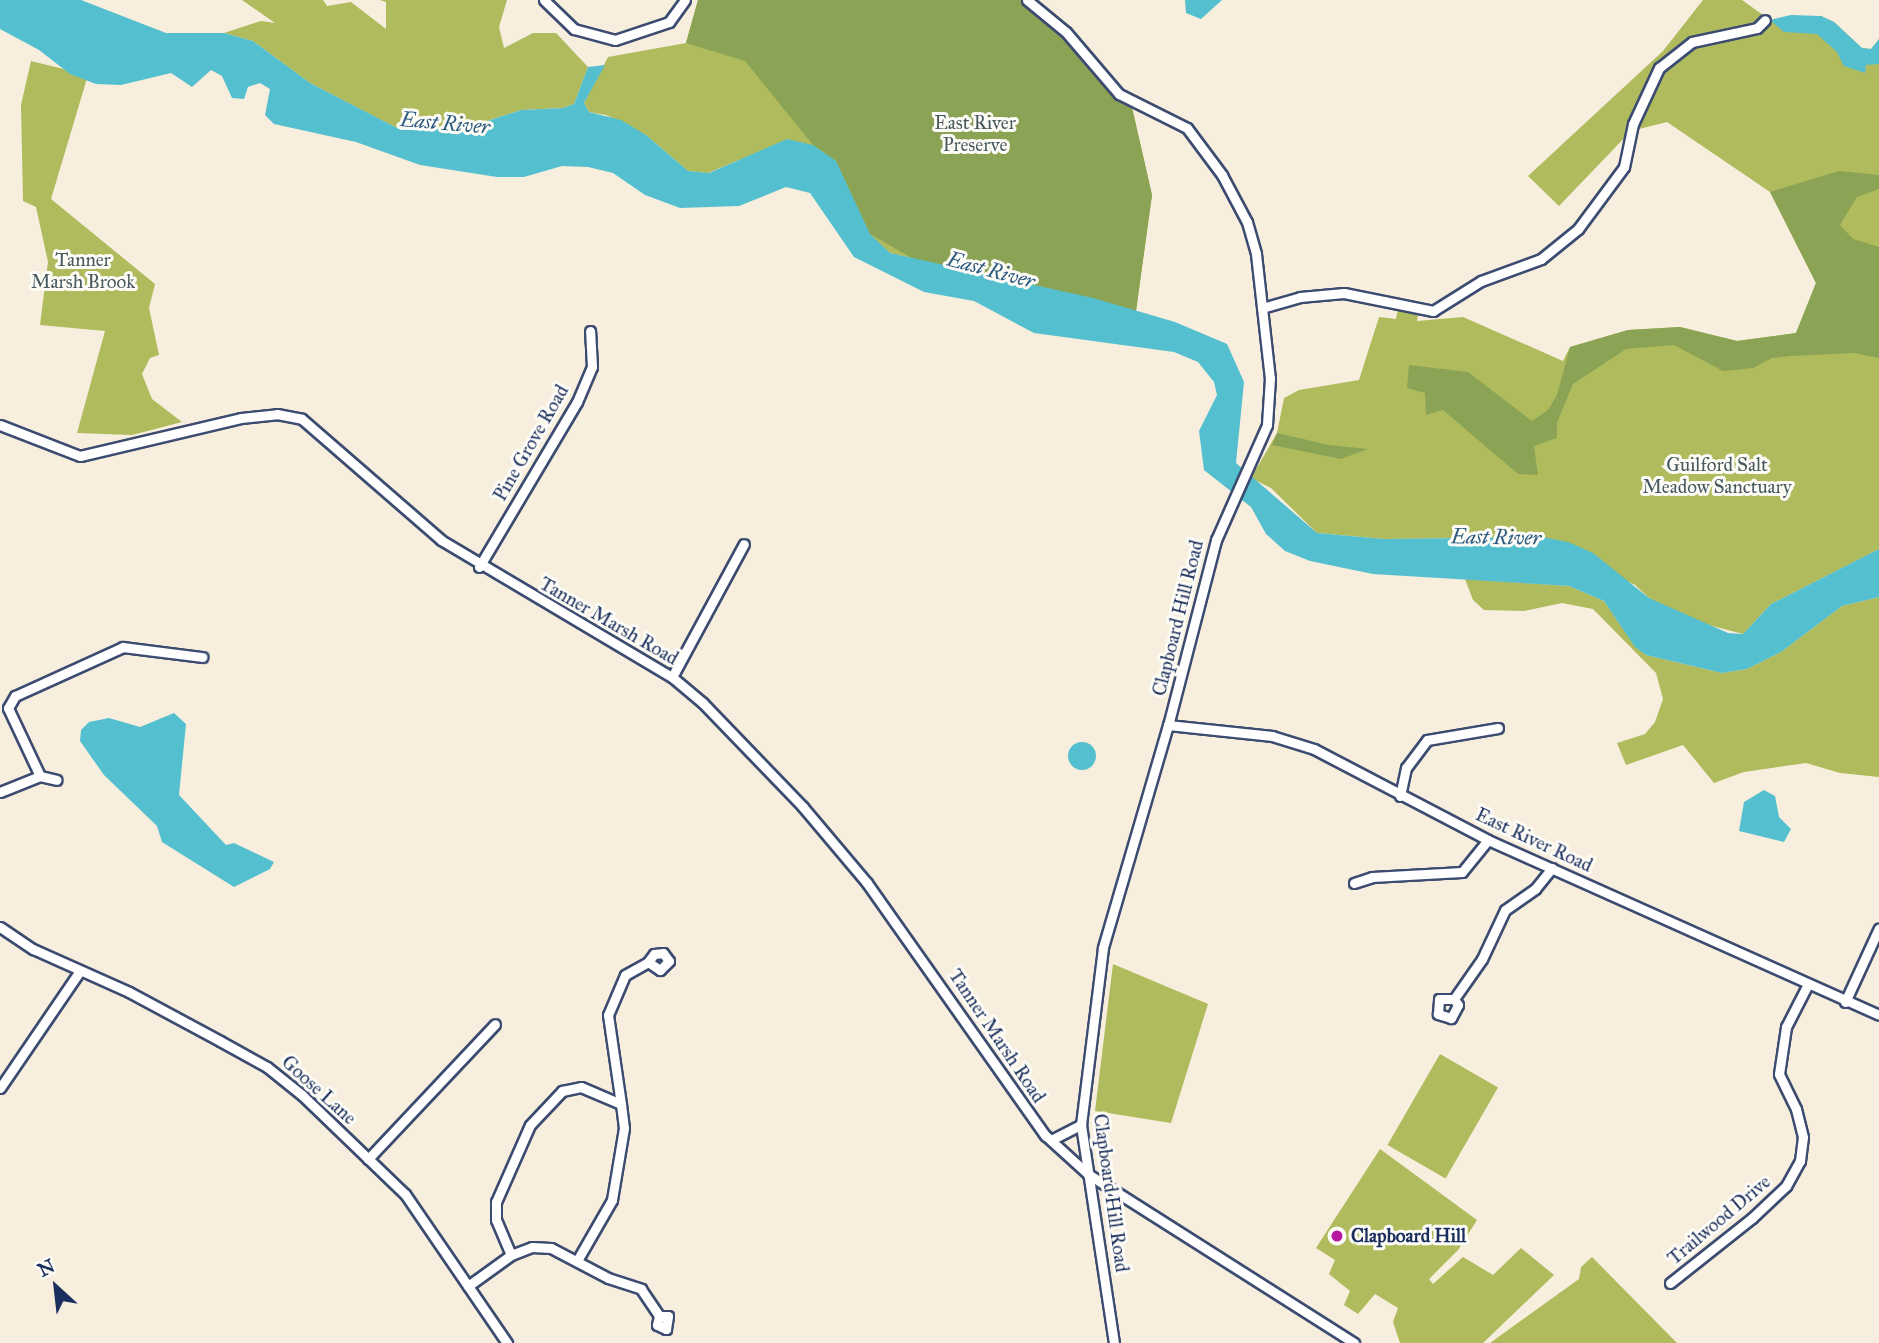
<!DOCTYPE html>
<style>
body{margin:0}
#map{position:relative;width:1879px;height:1343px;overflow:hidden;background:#f7eedd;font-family:"IM FELL Great Primer",serif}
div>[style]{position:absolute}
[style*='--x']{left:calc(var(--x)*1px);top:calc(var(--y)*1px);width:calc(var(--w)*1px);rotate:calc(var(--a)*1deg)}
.green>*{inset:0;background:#afbb5d;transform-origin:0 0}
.forest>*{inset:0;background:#8ba354}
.water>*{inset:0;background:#54bfcf}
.round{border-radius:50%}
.roads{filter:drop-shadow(2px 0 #3c4c71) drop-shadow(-2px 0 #3c4c71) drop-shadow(0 2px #3c4c71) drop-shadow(0 -2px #3c4c71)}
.minor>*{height:9px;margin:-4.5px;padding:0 4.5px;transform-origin:4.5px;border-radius:4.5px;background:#fff}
.dots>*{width:19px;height:19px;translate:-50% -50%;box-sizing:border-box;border:4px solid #fdfcf7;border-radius:50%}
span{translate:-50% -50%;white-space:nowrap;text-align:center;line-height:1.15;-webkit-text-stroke:6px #fdfcf7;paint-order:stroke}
.park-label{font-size:19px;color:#47595e}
.street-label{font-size:19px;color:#1b2f5e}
.poi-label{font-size:19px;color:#1b2f5e;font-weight:700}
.left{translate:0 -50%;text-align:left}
.water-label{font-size:21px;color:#2c5a80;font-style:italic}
.north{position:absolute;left:21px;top:1252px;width:70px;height:70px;-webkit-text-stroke:5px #fdfcf7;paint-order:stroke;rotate:333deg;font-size:19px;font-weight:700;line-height:28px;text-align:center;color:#1b2f5e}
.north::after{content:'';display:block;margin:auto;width:24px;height:32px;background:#1b2f5e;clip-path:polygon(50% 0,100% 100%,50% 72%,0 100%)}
</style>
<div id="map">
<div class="green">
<div style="clip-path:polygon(242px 0,323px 0,327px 6px,351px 2px,386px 29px,386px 2px,380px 0,507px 0,499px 27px,504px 48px,533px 33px,556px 33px,588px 67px,574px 104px,563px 108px,521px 110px,465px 128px,397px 128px,310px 83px,253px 41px,224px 33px,261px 21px,275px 23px)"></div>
<div style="clip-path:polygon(698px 0,1131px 103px,1152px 195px,1136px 311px,890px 253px,878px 245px,787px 140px,708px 173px,688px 171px,646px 135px,606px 115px,589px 112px,584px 103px,608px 57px,686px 43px)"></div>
<div style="clip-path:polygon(1703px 0,1742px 0,1770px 20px,1821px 16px,1834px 22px,1862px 48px,1871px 49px,1879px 39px,1879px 549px,1771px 604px,1743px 634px,1701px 623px,1649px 598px,1635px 585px,1542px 537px,1384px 539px,1317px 533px,1271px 488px,1251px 478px,1277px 433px,1284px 398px,1299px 390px,1359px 380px,1379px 317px,1396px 319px,1399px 304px,1419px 308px,1417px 321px,1463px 317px,1563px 361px,1570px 347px,1628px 330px,1680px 327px,1737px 341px,1796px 333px,1816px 283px,1770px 192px,1667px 122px,1631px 131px,1559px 206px,1528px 176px,1663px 51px)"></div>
<div style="clip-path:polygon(31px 61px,88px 75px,51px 199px,155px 284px,149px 308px,159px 355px,150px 358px,142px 374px,152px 399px,182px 422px,132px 435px,77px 433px,105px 331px,40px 325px,48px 262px,36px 207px,23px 201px,21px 105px)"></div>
<div style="clip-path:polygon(1465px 579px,1569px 586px,1604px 601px,1635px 646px,1646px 655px,1722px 673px,1747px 669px,1781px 652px,1842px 606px,1879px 597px,1879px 777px,1840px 773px,1806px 763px,1744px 772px,1714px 783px,1683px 745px,1626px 765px,1617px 743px,1645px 734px,1655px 722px,1663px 699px,1656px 673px,1593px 609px,1562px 603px,1524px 611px,1484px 610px,1473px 600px)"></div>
<div style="clip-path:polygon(1113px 964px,1208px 1004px,1171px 1123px,1095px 1111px)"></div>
<div style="left:1440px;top:1054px;width:67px;height:105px;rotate:30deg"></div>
<div style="clip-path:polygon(1380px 1149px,1477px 1220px,1458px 1250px,1429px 1279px,1433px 1284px,1463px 1257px,1493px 1275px,1521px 1248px,1554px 1275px,1483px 1343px,1400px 1343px,1393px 1322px,1398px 1308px,1375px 1294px,1358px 1314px,1344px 1305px,1350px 1291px,1329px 1274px,1335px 1260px,1316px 1248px)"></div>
<div style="clip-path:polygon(1592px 1257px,1677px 1343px,1490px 1343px,1579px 1279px,1581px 1267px)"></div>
</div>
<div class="forest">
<div style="clip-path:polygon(698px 0,1027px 0,1066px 32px,1131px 103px,1152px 195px,1136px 311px,989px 273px,917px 261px,870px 234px,836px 161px,813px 145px,745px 61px,686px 43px)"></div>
<div style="clip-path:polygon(1839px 171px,1879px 175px,1879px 189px,1857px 197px,1840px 225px,1853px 239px,1879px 247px,1879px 358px,1854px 353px,1791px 356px,1772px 358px,1753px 368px,1723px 371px,1674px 345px,1626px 349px,1573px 384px,1557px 423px,1557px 438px,1534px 446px,1538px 475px,1518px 474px,1443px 410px,1426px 415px,1425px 393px,1407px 388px,1409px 365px,1468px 372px,1532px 421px,1548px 410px,1557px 395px,1570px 347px,1628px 330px,1680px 327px,1737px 341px,1796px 333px,1816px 283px,1770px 192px)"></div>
<div style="clip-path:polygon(1277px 433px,1329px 445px,1368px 449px,1341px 459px,1272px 445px)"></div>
</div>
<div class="water">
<div style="clip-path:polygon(0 0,81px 0,166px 33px,224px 33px,253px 41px,310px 83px,401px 130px,469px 127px,521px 110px,563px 108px,574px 104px,588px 67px,605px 65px,584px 103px,589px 112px,621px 120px,646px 135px,688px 171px,709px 173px,787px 139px,813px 145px,836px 161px,870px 234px,890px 253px,1093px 298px,1175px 322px,1227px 344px,1244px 382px,1236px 463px,1317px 533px,1384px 539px,1542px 537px,1568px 542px,1593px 553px,1649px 598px,1728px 633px,1743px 634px,1771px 604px,1879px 549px,1879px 597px,1842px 606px,1781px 652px,1747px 669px,1722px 673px,1646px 655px,1635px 647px,1604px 601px,1569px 586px,1373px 574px,1310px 561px,1285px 551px,1266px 534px,1251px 507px,1204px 470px,1199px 431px,1217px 395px,1214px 382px,1198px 362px,1174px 352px,1034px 333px,974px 301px,924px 292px,854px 257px,810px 193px,786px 187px,739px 206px,680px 208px,645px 195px,613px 173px,588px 167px,562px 166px,524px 177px,497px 177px,420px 165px,356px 142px,274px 124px,265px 115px,270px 89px,260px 83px,248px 87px,244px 99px,232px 98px,222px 76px,211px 70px,192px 87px,171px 73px,121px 85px,96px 84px,70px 74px,39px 50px,0 29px)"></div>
<div style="clip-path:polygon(1185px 0,1222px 0,1201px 19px,1186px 13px)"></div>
<div style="clip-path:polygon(1791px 15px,1821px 16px,1834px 22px,1862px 48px,1871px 49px,1879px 39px,1879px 64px,1866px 65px,1865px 73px,1844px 66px,1837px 52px,1817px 34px,1784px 32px,1770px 20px)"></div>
<div style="clip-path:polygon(174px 713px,186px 724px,179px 795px,226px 845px,234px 843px,274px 862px,270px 869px,234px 887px,162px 842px,157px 826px,104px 775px,80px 741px,81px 730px,89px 722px,109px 718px,140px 727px)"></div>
<div class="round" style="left:1068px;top:742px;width:28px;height:28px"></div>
<div style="clip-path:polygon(1764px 790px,1775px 796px,1779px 817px,1791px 829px,1784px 842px,1739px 831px,1744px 802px)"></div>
</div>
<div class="roads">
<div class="minor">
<div style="--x:544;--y:0;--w:42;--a:44"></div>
<div style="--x:574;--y:29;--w:42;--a:15"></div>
<div style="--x:615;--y:40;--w:57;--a:-18.4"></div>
<div style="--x:669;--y:22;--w:27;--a:-54"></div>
<div style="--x:1027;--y:0;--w:50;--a:39.4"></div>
<div style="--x:1066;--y:32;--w:82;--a:49.5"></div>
<div style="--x:1119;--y:94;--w:76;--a:26.6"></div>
<div style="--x:1187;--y:128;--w:59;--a:53.3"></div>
<div style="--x:1222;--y:175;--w:53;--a:62"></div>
<div style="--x:1247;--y:222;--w:33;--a:74"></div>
<div style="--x:1256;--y:254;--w:125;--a:83.6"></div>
<div style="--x:1270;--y:378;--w:47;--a:93.7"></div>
<div style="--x:1267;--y:425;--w:126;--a:113.9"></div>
<div style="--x:1216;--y:540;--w:191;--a:104.5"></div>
<div style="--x:1168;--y:725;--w:232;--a:106.3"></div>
<div style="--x:1103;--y:948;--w:178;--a:97.1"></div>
<div style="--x:1081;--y:1125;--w:220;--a:81.4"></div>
<div style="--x:1262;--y:308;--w:40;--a:-16"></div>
<div style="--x:1300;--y:297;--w:44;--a:-5.2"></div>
<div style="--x:1344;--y:293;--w:91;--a:11.4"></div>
<div style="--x:1433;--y:311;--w:57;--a:-32"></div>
<div style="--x:1481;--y:281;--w:64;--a:-20.1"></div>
<div style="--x:1541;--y:259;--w:48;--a:-39"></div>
<div style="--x:1578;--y:229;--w:77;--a:-53.4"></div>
<div style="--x:1624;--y:167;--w:44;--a:-78.2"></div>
<div style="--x:1633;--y:124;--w:62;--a:-65.1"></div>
<div style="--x:1659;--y:68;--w:42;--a:-38.2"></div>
<div style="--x:1692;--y:42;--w:66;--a:-12.2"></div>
<div style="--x:1757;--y:28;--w:11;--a:-45"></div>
<div style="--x:0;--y:425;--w:86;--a:21.2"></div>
<div style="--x:80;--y:456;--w:165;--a:-13.3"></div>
<div style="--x:241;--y:418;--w:36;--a:-6"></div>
<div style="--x:277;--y:414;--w:25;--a:11"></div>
<div style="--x:302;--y:419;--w:184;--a:41"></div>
<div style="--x:441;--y:540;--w:269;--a:30.7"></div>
<div style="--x:672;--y:677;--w:40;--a:40"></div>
<div style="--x:703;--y:703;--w:144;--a:46.1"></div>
<div style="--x:803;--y:807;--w:99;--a:49.9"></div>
<div style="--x:867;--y:883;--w:309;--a:54.8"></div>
<div style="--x:1045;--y:1135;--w:58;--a:42.2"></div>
<div style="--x:1088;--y:1174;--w:315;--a:32.4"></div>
<div style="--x:479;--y:567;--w:192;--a:-59.3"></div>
<div style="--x:577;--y:402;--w:38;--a:-67"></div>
<div style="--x:592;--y:367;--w:36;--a:-93"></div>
<div style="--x:672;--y:677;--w:151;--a:-61.6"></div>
<div style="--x:1168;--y:725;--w:105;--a:6"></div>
<div style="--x:1272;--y:736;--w:44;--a:17.2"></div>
<div style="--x:1314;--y:749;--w:196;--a:27.6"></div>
<div style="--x:1488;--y:840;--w:428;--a:24.1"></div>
<div style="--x:40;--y:776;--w:17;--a:13"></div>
<div style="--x:0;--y:792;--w:43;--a:-21.8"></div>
<div style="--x:40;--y:776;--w:75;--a:-115.2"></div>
<div style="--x:8;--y:708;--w:14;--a:-60"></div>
<div style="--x:15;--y:696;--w:119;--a:-24.4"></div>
<div style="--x:123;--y:647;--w:80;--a:7.2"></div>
<div style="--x:1400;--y:796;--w:29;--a:-78"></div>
<div style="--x:1406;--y:768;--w:35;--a:-53"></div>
<div style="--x:1427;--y:740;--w:72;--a:-9.6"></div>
<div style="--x:1354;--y:883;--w:19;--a:-18"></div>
<div style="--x:1372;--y:877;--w:90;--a:-3.2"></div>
<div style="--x:1462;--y:872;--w:41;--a:-50.9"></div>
<div style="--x:0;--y:927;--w:40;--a:34"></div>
<div style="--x:33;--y:949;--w:105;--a:24.1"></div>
<div style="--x:129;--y:992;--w:103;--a:28.3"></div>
<div style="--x:220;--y:1041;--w:54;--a:29"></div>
<div style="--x:267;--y:1067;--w:45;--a:38.7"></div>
<div style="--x:302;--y:1095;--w:143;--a:43.9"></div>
<div style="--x:405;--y:1194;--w:181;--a:55.6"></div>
<div style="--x:1454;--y:999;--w:7;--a:56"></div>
<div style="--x:1458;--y:1005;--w:15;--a:118"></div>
<div style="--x:1451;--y:1018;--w:14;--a:-163"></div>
<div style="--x:1438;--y:1014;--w:15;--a:-86"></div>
<div style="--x:1439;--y:999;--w:15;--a:0"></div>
<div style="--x:1454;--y:999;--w:49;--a:-55"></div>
<div style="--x:1482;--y:959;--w:54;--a:-64.9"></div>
<div style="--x:1505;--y:910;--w:37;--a:-35"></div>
<div style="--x:1535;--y:889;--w:27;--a:-51"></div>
<div style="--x:1845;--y:1002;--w:81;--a:-65.3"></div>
<div style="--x:0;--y:1088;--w:140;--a:-55.7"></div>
<div style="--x:621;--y:1104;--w:90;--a:-98.3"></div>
<div style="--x:608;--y:1015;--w:43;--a:-67"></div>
<div style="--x:625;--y:975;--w:26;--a:-29"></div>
<div style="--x:648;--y:962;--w:10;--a:-53"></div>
<div style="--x:654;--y:954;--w:9;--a:-6"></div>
<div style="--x:663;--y:953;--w:10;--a:53"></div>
<div style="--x:669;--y:961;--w:13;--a:135"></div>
<div style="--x:660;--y:970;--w:14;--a:-146"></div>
<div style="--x:1051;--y:1140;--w:34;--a:-27"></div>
<div style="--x:368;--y:1159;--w:185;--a:-46.7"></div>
<div style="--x:511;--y:1255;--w:38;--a:-113"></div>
<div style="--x:496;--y:1220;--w:18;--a:-90"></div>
<div style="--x:496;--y:1202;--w:84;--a:-66.2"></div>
<div style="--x:530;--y:1125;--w:47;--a:-46.7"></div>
<div style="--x:562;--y:1091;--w:19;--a:-12"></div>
<div style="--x:581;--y:1087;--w:43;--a:23"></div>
<div style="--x:621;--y:1104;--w:24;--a:83"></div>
<div style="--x:624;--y:1128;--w:73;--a:99.5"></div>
<div style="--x:612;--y:1200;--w:68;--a:120"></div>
<div style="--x:1670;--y:1283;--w:105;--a:-38.4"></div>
<div style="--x:1752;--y:1218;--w:47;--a:-43.3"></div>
<div style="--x:1786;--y:1186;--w:29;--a:-61"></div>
<div style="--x:1800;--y:1161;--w:24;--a:-83"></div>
<div style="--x:1803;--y:1137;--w:29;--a:-104"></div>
<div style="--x:1796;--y:1109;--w:39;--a:-116"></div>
<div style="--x:1779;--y:1074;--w:48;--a:-81.5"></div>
<div style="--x:1786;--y:1027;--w:46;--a:-62.9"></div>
<div style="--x:468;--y:1286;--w:53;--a:-35.8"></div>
<div style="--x:511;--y:1255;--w:22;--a:-21"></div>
<div style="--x:532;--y:1247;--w:19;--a:3"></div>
<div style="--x:551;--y:1248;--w:64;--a:27.8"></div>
<div style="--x:608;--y:1278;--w:35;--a:18"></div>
<div style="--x:641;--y:1289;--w:32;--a:56"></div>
<div style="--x:659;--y:1316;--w:9;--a:103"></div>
<div style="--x:657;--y:1325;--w:10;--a:24"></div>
<div style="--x:666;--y:1329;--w:13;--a:-81"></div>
<div style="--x:668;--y:1316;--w:9;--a:180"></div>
</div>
</div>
<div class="dots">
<div style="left:1337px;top:1236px;background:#b5179e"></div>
</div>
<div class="park-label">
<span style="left:975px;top:134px">East River<br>Preserve</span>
<span style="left:83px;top:271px">Tanner<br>Marsh Brook</span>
<span style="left:1717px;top:476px">Guilford Salt<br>Meadow Sanctuary</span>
</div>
<div class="street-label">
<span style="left:531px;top:443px;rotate:-60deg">Pine Grove Road</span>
<span style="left:1178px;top:618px;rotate:-76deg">Clapboard Hill Road</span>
<span style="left:609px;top:621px;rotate:30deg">Tanner Marsh Road</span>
<span style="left:1534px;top:840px;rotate:25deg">East River Road</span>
<span style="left:997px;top:1036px;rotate:56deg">Tanner Marsh Road</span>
<span style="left:319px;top:1090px;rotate:42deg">Goose Lane</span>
<span style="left:1111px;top:1193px;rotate:82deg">Clapboard Hill Road</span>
<span style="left:1719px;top:1220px;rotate:-40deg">Trailwood Drive</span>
</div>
<div class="poi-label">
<span class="left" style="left:1351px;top:1236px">Clapboard Hill</span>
</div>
<div class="water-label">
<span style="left:445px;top:123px;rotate:5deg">East River</span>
<span style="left:991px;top:270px;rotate:15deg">East River</span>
<span style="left:1496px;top:537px;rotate:1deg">East River</span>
</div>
<div class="north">N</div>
</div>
